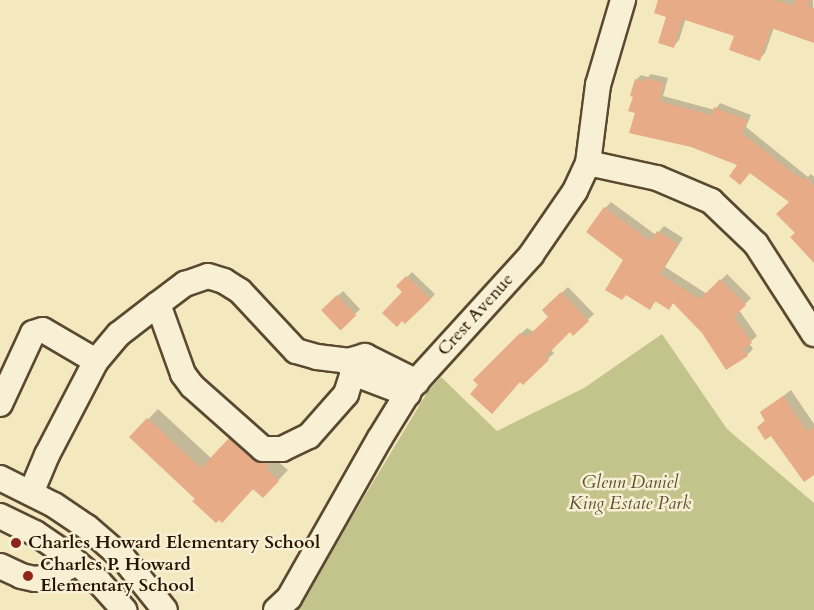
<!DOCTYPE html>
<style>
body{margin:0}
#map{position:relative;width:814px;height:610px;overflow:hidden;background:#f4e8be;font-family:Cardo,serif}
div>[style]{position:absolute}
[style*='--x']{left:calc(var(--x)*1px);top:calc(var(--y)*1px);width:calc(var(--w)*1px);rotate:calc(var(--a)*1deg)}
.green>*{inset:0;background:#c3c48c}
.shadow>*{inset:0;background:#0003;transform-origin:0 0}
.building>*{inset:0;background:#e7ab87;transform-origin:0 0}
.roads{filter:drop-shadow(2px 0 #5a4930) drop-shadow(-2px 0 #5a4930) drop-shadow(0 2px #5a4930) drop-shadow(0 -2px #5a4930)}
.minor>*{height:24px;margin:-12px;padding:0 12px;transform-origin:12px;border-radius:12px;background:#f8f0d5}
.dots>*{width:16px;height:16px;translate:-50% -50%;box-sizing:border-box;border:3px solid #f8f0d5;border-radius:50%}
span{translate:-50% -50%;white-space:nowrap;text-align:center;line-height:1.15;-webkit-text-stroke:5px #f8f0d5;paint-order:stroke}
.street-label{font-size:18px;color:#261400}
.park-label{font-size:18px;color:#5d5231;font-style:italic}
.poi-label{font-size:18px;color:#261400;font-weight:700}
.left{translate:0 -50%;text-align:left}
</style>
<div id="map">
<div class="green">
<div style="clip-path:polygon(662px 334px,727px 429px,814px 503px,814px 610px,296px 610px,428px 391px,441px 377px,497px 431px,584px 388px)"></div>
</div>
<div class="shadow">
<div style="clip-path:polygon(660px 0,813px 0,814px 40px,774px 28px,765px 53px,759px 59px,736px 35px,686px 18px,679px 40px,674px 46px,668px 16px)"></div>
<div style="clip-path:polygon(651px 74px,668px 78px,663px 96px,715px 110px,720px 103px,751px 115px,746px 127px,808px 177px,811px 174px,814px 177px,814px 261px,797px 233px,791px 202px,739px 165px,637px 112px,636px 80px,641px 75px,648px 77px)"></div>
<div style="clip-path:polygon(611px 202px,656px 235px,664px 226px,683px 238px,665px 267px,707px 294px,727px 274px,751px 298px,739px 310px,757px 336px,749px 343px,753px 349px,747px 355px,703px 332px,674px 302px,669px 308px,657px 300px,650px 308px,625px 259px,605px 208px)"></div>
<div style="left:412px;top:272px;width:32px;height:20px;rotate:44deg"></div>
<div style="clip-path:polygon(568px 287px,594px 314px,573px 334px,570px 330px,550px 349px,554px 353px,523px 383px,521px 381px,480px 385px,498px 356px,527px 328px,534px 332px,550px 317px,544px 310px)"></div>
<div style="left:343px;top:291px;width:25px;height:28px;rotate:47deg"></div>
<div style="clip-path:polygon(791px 390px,814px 424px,814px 473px,771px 434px,758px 427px,766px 419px,762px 412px)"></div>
<div style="clip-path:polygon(158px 409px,212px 459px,240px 429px,288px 470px,273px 486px,197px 499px,131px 437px)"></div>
</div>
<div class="building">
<div style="clip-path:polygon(658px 0,776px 0,793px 6px,795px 0,810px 0,808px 6px,814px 8px,814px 43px,771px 28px,760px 61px,729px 50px,734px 36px,682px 19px,674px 48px,658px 43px,666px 17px,654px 13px)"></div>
<div style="clip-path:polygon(645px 78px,664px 83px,659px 101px,711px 115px,714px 107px,747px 120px,742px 133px,802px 180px,805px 177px,814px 186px,814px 263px,790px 237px,795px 233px,776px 214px,789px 202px,750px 173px,740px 185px,729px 176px,737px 165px,691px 147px,629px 133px,635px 113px,628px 111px,633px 97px,630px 96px,635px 79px,643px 82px)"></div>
<div style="clip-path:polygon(604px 207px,650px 241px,657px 231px,678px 244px,660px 274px,700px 299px,720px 279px,746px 305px,734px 317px,752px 343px,743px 349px,748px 356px,726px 370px,702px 333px,673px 303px,669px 310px,655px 301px,650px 310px,626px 295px,622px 300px,605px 290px,623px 260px,586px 232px)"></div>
<div style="clip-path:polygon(406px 276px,431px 299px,405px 324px,402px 321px,397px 327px,382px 313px,402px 292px,396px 286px)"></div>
<div style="clip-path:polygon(561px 292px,589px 321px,573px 336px,570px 332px,546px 356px,549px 360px,523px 385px,520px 382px,492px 414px,470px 394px,478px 385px,473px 380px,520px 333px,527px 337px,548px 317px,542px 310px)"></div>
<div style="left:337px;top:295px;width:28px;height:22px;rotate:46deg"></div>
<div style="clip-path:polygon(783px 396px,807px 431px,814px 427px,814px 475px,804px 482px,771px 436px,765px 440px,757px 427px,765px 421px,760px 412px)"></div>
<div style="clip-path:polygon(147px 418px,201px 468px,229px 438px,254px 460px,266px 463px,269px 465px,266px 468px,279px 481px,263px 498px,253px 489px,222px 523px,219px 520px,216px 523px,192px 501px,195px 499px,129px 437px)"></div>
</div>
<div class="roads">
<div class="minor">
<div style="--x:588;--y:163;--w:71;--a:12.3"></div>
<div style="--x:657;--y:178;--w:59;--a:23.1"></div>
<div style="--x:711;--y:201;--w:62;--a:43.7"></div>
<div style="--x:756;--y:244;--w:107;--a:57.2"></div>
<div style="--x:158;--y:304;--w:74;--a:70.3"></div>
<div style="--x:183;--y:374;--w:15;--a:53"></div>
<div style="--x:192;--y:386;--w:95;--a:41.6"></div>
<div style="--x:263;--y:449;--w:19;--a:0"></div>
<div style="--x:282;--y:449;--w:30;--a:-26"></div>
<div style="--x:309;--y:436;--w:56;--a:-48.6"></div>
<div style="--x:346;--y:394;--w:22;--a:-72"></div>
<div style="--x:348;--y:361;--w:13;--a:67"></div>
<div style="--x:353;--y:373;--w:59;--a:20.9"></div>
<div style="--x:0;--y:404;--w:78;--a:-65.1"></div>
<div style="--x:33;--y:333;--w:10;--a:-17"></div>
<div style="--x:43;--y:330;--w:61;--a:30.3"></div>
<div style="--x:0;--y:478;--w:60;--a:26.6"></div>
<div style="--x:54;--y:505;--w:40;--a:34"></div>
<div style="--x:87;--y:527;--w:49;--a:40.9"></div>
<div style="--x:124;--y:559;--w:65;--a:51.2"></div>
<div style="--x:31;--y:493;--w:41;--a:-67.2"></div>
<div style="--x:47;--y:455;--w:106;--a:-62.5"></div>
<div style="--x:96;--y:361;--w:35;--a:-50"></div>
<div style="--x:119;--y:334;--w:49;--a:-37.6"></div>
<div style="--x:158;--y:304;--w:34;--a:-37"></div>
<div style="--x:185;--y:284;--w:24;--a:-19"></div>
<div style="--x:208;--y:276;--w:17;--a:17"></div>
<div style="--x:224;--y:281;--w:19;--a:32"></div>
<div style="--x:240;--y:291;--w:82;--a:47"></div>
<div style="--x:296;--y:351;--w:22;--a:16"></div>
<div style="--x:317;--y:357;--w:31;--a:7"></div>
<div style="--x:348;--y:361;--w:18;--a:-16"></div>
<div style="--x:365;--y:356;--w:58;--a:26.6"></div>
<div style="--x:0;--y:516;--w:39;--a:26"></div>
<div style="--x:35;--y:533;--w:36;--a:34"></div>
<div style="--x:65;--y:553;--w:45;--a:40.5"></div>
<div style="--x:99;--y:582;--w:38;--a:48"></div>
<div style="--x:0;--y:566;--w:23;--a:25"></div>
<div style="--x:21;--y:576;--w:14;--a:12"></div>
<div style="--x:35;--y:579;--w:15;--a:-8"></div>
<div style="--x:50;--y:577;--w:30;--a:-28"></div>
<div style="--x:276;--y:610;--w:18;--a:-43"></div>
<div style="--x:289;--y:598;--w:184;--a:-60.4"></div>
<div style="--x:380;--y:438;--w:61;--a:-58.4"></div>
<div style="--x:412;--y:386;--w:177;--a:-47.7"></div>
<div style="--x:531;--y:255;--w:78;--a:-55.5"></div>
<div style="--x:575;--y:191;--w:31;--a:-65"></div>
<div style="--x:588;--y:163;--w:79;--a:-82.7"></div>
<div style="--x:598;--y:85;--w:89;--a:-73.6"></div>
</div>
</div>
<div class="dots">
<div style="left:16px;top:543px;background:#8f2418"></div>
<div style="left:28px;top:576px;background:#8f2418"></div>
</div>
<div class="street-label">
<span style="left:476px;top:315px;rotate:-48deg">Crest Avenue</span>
</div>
<div class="park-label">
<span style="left:630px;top:494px">Glenn Daniel<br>King Estate Park</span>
</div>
<div class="poi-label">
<span class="left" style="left:28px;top:543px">Charles Howard Elementary School</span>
<span class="left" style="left:40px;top:576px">Charles P. Howard<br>Elementary School</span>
</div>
</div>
